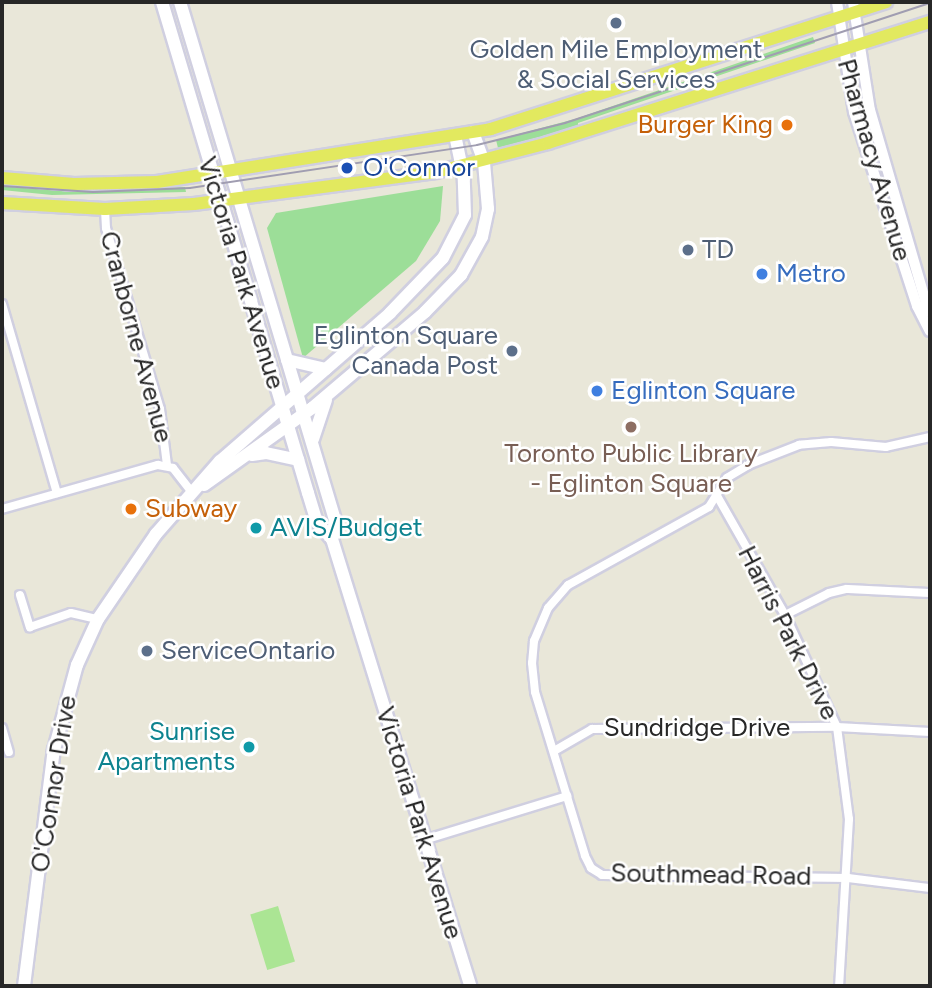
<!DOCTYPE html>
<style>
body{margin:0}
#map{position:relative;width:932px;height:988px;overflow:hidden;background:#e9e7d9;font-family:Figtree,sans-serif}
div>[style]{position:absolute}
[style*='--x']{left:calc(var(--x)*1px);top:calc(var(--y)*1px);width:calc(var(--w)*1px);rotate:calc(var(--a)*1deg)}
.green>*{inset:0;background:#9cde98}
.pitch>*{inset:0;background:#abe594;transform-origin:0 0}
.roads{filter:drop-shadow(2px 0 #d0cfe0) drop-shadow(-2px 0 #d0cfe0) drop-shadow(0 2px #d0cfe0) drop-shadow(0 -2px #d0cfe0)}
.minor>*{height:8px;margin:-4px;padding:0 4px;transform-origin:4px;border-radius:4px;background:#fff}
.tertiary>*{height:10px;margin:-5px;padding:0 5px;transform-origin:5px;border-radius:5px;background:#fff}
.secondary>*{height:12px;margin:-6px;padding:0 6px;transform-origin:6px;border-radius:6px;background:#fff}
.primary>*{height:12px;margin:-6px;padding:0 6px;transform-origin:6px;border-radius:6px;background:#e2e95f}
.tram>*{height:2px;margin:-1px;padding:0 1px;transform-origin:1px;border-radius:1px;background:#a09db1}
.dots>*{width:19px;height:19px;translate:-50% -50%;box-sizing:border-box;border:4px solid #fff;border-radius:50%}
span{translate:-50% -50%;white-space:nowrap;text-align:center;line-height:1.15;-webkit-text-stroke:5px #fff;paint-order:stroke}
.service-label{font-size:26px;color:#4e5e75}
.left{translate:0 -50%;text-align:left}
.right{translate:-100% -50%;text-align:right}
.food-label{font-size:26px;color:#c56008}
.street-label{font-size:26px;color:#272727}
.transit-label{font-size:26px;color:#164399}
.shop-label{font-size:26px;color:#366cbe}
.education-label{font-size:26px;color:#785e54}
.culture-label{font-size:26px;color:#0d838f}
.frame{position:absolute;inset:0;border:4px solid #272727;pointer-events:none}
</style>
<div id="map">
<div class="green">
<div style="clip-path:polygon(813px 37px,815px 43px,578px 123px,578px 127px,498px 148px,496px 140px,575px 119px)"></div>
<div style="clip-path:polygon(2px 185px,102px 191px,185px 187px,186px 192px,52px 195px,2px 190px)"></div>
<div style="clip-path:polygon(443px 186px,440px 221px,416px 261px,303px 358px,267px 228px,276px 213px)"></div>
</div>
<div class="pitch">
<div style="left:278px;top:906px;width:58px;height:29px;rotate:73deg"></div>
</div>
<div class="roads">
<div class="minor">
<div style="--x:105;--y:209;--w:19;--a:87"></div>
<div style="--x:106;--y:228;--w:189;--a:73.4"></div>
<div style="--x:160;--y:409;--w:56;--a:82.9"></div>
<div style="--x:2;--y:304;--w:197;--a:73.8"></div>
<div style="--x:930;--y:437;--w:45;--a:167.2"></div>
<div style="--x:886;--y:447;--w:55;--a:-174.8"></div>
<div style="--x:831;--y:442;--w:32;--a:175"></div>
<div style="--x:799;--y:445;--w:53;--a:158.8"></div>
<div style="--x:750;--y:464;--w:27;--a:149"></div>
<div style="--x:727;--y:478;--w:34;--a:122"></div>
<div style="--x:709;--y:507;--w:161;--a:151"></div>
<div style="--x:568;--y:585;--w:30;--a:131"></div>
<div style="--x:548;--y:608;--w:36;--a:113"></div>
<div style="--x:534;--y:641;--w:22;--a:95"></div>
<div style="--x:532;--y:663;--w:29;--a:84"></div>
<div style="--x:535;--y:692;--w:171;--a:73"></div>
<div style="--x:585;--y:856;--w:13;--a:63"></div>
<div style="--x:591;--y:868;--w:13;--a:32"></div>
<div style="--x:602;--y:875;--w:246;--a:0.7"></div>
<div style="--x:848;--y:878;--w:83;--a:7"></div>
<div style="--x:716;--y:494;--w:139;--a:60.3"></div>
<div style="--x:785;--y:615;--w:123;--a:65.1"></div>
<div style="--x:837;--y:727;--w:93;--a:82.6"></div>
<div style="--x:849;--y:819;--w:167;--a:93.4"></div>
<div style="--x:2;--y:509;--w:162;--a:-15.8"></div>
<div style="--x:158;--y:465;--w:15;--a:11"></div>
<div style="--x:173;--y:468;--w:31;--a:52"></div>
<div style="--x:20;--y:595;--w:34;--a:73"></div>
<div style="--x:30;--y:627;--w:43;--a:-18.9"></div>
<div style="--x:71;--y:613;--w:28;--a:13"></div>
<div style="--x:785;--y:615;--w:49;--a:-26.6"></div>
<div style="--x:829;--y:593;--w:18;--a:-13"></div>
<div style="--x:847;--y:589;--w:83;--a:2.8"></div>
<div style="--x:2;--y:728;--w:25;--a:74"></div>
<div style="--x:554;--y:751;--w:44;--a:-30.1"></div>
<div style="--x:592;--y:729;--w:245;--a:-0.5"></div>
<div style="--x:837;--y:727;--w:93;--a:3.1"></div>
<div style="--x:424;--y:840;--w:150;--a:-17.1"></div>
</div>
<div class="tertiary">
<div style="--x:837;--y:2;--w:111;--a:81.2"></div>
<div style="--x:854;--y:112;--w:204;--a:72"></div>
<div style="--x:917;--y:306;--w:28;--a:63"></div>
<div style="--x:853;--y:2;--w:109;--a:81.1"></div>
<div style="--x:870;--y:110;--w:201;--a:73.8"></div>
<div style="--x:926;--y:303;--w:10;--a:101"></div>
</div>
<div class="secondary">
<div style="--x:162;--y:2;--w:512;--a:73.44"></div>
<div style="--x:308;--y:493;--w:30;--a:73"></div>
<div style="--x:317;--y:522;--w:23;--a:49"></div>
<div style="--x:332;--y:539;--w:468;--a:72.8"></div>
<div style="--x:180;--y:2;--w:541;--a:73.34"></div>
<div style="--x:335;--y:520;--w:19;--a:99"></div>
<div style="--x:287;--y:360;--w:40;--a:13"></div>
<div style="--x:313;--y:439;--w:41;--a:-71.6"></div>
<div style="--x:252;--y:455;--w:14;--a:-8"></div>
<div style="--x:266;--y:453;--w:33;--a:12"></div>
<div style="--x:204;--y:485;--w:133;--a:-35.5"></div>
<div style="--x:312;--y:408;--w:148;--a:-40.3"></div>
<div style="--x:425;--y:312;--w:52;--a:-45.8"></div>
<div style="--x:461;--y:275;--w:43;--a:-61.1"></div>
<div style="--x:482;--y:237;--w:29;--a:-78"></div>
<div style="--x:488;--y:209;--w:47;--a:-94.9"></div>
<div style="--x:484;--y:162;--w:32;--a:-110"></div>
<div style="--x:24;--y:986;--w:238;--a:-82.8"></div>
<div style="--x:54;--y:750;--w:88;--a:-74.9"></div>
<div style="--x:77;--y:665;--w:51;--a:-65.5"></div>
<div style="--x:98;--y:619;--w:103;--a:-55.7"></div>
<div style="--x:156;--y:534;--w:97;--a:-48.8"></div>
<div style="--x:220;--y:461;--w:225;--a:-41"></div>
<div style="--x:390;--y:313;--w:76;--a:-46.1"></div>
<div style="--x:443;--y:258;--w:48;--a:-62.9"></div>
<div style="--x:465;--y:215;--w:37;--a:-92"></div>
<div style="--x:464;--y:178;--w:44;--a:-101.8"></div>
</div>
<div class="primary">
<div style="--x:2;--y:178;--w:72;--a:4.8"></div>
<div style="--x:74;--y:184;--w:83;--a:-1.4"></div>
<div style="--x:157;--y:182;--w:338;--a:-9"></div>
<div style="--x:491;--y:129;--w:415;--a:-17.8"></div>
<div style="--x:2;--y:203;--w:103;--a:3.3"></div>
<div style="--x:105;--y:209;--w:89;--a:-3.2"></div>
<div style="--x:194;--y:204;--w:244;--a:-7.5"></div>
<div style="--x:436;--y:172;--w:116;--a:-14.5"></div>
<div style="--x:548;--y:143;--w:401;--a:-17.6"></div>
</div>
</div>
<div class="tram">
<div style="--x:2;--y:186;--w:91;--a:3.8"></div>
<div style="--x:93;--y:192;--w:97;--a:-2.4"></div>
<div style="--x:190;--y:188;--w:290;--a:-8.5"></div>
<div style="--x:477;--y:145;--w:91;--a:-14"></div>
<div style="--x:565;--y:123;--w:384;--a:-18.2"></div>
</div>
<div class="dots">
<div style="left:616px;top:23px;background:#5c6f8a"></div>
<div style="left:787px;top:125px;background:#e8710a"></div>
<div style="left:347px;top:168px;background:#1a4fb4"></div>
<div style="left:688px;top:250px;background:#5c6f8a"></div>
<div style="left:762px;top:274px;background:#3f7fe0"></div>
<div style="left:512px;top:351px;background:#5c6f8a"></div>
<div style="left:597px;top:391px;background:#3f7fe0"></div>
<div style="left:631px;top:427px;background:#8d6e63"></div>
<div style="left:131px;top:509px;background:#e8710a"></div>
<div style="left:256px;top:528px;background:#0f9aa8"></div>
<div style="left:147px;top:651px;background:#5c6f8a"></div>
<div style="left:249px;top:747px;background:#0f9aa8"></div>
</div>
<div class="service-label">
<span style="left:616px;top:65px">Golden Mile Employment<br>&amp; Social Services</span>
<span class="left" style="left:702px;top:250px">TD</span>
<span class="right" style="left:498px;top:351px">Eglinton Square<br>Canada Post</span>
<span class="left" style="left:161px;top:651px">ServiceOntario</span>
</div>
<div class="food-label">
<span class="right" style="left:773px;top:125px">Burger King</span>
<span class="left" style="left:145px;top:509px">Subway</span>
</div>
<div class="street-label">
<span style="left:874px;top:160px;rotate:74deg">Pharmacy Avenue</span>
<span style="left:241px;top:273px;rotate:73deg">Victoria Park Avenue</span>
<span style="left:136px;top:337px;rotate:75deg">Cranborne Avenue</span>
<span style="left:788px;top:633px;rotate:63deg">Harris Park Drive</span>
<span style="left:697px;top:728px">Sundridge Drive</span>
<span style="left:54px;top:784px;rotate:-81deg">O'Connor Drive</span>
<span style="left:419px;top:823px;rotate:73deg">Victoria Park Avenue</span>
<span style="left:711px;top:875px;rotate:1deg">Southmead Road</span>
</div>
<div class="transit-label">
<span class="left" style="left:363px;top:168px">O'Connor</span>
</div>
<div class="shop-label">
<span class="left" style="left:776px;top:274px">Metro</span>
<span class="left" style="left:611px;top:391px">Eglinton Square</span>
</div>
<div class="education-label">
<span style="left:631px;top:469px">Toronto Public Library<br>- Eglinton Square</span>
</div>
<div class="culture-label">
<span class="left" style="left:270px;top:528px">AVIS/Budget</span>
<span class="right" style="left:235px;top:747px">Sunrise<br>Apartments</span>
</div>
<div class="frame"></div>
</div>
